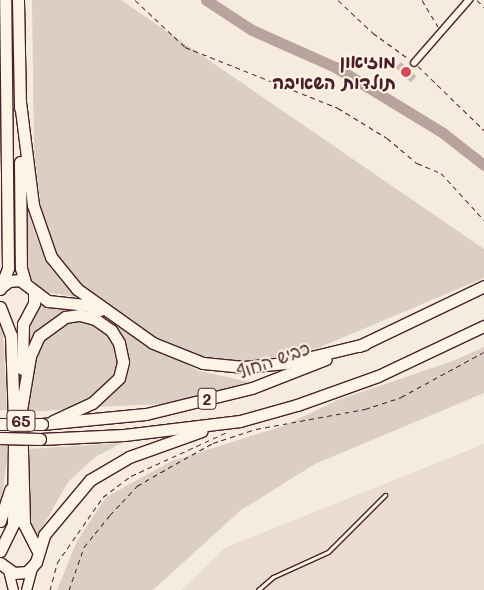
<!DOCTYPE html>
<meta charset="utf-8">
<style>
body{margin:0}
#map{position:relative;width:484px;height:590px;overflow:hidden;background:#f5ecde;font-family:Mali,"Playpen Sans Hebrew",sans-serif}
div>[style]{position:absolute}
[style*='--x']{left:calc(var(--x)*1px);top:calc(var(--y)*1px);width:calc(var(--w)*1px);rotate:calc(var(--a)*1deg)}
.built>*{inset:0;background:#e8ddd0}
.green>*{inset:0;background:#dbcec4}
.river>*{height:11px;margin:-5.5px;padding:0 5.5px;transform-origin:5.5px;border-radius:5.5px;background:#b8a39e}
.building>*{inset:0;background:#cab9b1;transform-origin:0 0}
.path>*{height:1px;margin-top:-0.5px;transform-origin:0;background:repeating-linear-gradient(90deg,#4a1f2b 0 5px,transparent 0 9px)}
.roads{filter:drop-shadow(1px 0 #4a1f2b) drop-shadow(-1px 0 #4a1f2b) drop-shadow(0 1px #4a1f2b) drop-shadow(0 -1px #4a1f2b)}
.lane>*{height:3px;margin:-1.5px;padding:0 1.5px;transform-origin:1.5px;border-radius:1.5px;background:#fcf5e5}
.street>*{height:5.5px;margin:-2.75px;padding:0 2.75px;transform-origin:2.75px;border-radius:2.75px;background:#fcf5e5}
.secondary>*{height:9px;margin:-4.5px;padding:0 4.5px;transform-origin:4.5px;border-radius:4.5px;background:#fcf5e5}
.highway>*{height:11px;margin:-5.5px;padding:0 5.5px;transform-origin:5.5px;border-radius:5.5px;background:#fcf5e5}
.bridges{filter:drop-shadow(1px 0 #4a1f2b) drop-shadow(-1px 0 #4a1f2b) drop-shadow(0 1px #4a1f2b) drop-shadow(0 -1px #4a1f2b)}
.highway-bridge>*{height:11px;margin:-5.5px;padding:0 5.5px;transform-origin:5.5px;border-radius:5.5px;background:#fcf5e5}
.dots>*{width:14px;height:14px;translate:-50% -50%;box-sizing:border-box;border:2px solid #fcf5e5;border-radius:50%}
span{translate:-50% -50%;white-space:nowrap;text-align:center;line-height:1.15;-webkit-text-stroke:4px #fcf5e5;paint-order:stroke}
.shield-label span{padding:1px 4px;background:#fcf5e5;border:1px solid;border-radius:4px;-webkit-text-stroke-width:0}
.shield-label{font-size:16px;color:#4a1f2b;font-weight:700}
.poi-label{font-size:18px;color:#4a1f2b;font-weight:700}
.right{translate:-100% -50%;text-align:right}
.street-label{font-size:18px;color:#4a1f2b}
</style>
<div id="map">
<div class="built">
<div style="clip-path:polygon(484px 444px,484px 590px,182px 590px,225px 548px)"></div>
</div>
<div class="green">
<div style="clip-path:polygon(32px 0,121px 0,484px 249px,484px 278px,318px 348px,283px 357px,245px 363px,208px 359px,162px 343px,83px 287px,60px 259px,44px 232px,34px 151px)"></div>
<div style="clip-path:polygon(25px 198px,36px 237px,50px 268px,77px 297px,44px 292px,31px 278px,28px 271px)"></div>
<div style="clip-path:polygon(37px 301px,87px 309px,199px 371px,249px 382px,231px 390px,161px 404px,94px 407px,122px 379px,114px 327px,64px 313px,42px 327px,26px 355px,27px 330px)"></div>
<div style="clip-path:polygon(80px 319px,101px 327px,112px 339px,119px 362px,115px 376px,100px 393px,75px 406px,60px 410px,27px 412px,34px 358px,43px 339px,59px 324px)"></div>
<div style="clip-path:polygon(0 322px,3px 331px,7px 410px,0 410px)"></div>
<div style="clip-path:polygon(484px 347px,484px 393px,315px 464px,241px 510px,153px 590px,57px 590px,77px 541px,106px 497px,172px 461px,283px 426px,338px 400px,453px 361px)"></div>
<div style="clip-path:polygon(0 442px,9px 442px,9px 447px,0 507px)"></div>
<div style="clip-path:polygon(122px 443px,95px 457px,68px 482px,38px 535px,29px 521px,28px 449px)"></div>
</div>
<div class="river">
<div style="--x:206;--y:0;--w:55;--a:33.1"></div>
<div style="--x:252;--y:30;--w:91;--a:24"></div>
<div style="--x:335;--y:67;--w:127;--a:31.4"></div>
<div style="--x:443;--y:133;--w:52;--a:38"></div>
</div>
<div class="building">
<div style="left:401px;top:62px;width:21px;height:8px;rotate:43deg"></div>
</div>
<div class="path">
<div style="--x:135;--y:0;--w:69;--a:43.2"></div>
<div style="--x:185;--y:47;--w:165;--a:21.7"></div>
<div style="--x:338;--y:108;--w:57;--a:31.5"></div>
<div style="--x:387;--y:138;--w:39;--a:40"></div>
<div style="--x:417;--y:163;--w:26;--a:23"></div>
<div style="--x:441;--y:173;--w:64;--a:47.5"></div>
<div style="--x:338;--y:0;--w:48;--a:43.3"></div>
<div style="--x:373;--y:33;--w:44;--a:35.8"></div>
<div style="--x:422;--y:0;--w:31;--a:59"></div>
<div style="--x:477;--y:0;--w:10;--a:45"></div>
<div style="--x:418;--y:66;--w:92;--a:44.1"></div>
<div style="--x:50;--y:590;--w:28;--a:-75"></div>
<div style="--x:57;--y:563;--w:80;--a:-55.1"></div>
<div style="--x:103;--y:497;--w:35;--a:-37"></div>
<div style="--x:131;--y:476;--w:106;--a:-24.6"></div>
<div style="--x:69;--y:590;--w:46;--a:-70.8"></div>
<div style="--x:84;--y:547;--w:41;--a:-50.9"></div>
<div style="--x:110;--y:515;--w:40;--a:-47"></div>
<div style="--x:137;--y:486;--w:36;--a:-30"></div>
<div style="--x:168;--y:468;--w:51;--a:-29.1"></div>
<div style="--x:213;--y:443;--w:45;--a:-18"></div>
<div style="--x:256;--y:429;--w:111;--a:-10.4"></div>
<div style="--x:365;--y:409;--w:38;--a:-18"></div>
<div style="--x:401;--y:397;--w:94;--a:-28.5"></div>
</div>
<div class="roads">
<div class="lane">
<div style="--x:258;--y:590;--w:20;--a:-41"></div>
<div style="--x:273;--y:577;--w:60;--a:-24.4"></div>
<div style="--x:328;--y:552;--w:81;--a:-45"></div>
</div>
<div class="street">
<div style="--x:414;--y:63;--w:84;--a:-48.9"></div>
</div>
<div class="secondary">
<div style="--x:8;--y:570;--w:21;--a:76"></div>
<div style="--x:26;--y:590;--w:23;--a:-75"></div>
</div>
<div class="highway">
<div style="--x:18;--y:0;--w:108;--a:88.9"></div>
<div style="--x:20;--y:102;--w:104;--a:82.8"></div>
<div style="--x:33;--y:205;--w:55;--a:70.9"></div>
<div style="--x:51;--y:257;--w:41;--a:50.9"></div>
<div style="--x:77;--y:289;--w:93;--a:35.4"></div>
<div style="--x:153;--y:343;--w:54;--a:21.8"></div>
<div style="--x:203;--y:363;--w:41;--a:5.6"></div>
<div style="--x:244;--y:367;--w:42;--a:-5.4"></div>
<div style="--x:286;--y:363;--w:81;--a:-13.5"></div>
<div style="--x:20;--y:162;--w:106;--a:89.5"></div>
<div style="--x:21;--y:268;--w:15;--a:74"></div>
<div style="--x:1;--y:287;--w:10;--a:-37"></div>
<div style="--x:9;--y:281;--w:11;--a:-5"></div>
<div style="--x:20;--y:280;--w:35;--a:37"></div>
<div style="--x:48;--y:301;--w:37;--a:6"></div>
<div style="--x:85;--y:305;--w:16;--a:18"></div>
<div style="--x:0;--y:289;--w:22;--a:-69"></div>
<div style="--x:8;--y:268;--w:268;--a:-90.6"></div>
<div style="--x:0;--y:307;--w:30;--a:69"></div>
<div style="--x:11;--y:335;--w:85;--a:88"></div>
<div style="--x:359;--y:346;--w:139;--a:-25.6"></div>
<div style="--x:22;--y:369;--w:45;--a:-88.7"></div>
<div style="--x:23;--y:324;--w:24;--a:-62"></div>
<div style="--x:34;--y:303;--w:11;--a:-90"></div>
<div style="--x:21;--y:410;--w:55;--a:-80.5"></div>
<div style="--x:30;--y:356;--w:22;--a:-66"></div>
<div style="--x:39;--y:336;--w:32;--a:-36"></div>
<div style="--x:65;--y:317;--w:15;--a:-8"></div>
<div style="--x:80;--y:315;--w:16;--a:15"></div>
<div style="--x:95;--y:319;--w:19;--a:35"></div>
<div style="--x:111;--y:330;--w:15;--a:58"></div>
<div style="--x:119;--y:343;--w:19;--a:78"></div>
<div style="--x:123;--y:362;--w:16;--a:104"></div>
<div style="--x:119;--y:378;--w:37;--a:137"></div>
<div style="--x:92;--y:403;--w:43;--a:155.2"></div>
<div style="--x:21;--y:415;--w:109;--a:88.4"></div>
<div style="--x:24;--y:524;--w:28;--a:63"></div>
<div style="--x:42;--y:424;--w:104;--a:-5.5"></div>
<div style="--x:146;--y:414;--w:109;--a:-13.8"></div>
<div style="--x:252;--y:388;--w:79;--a:-21.4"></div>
<div style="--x:40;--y:439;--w:84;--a:-2.7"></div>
<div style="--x:124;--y:435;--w:117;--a:-6.9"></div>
<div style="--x:240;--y:421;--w:59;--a:-15.7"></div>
<div style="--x:297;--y:405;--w:86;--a:-19.7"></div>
<div style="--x:378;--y:376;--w:117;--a:-25.3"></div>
<div style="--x:0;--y:521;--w:33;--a:-72"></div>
<div style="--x:0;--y:551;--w:30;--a:-64"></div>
<div style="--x:13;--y:524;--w:80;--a:-89.3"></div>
<div style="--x:0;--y:563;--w:17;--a:36"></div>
<div style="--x:14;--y:573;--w:13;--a:-4"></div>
<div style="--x:27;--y:572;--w:13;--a:-48"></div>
<div style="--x:36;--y:562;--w:28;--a:-73"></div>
<div style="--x:44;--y:535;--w:72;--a:-50.1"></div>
<div style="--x:90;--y:480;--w:45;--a:-30.5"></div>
<div style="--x:129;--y:457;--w:77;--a:-19.6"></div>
</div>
</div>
<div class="bridges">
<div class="highway-bridge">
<div style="--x:0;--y:424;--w:42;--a:0"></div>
<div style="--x:0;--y:438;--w:40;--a:1.4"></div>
</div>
</div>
<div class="dots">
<div style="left:406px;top:72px;background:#d1495b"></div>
</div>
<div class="shield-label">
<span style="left:207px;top:399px">2</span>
<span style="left:21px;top:421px">65</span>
</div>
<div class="poi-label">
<span class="right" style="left:396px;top:72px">מוזיאון<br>תולדות השאיבה</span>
</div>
<div class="street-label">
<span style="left:273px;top:360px;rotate:-20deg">כביש החוף</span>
</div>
</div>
